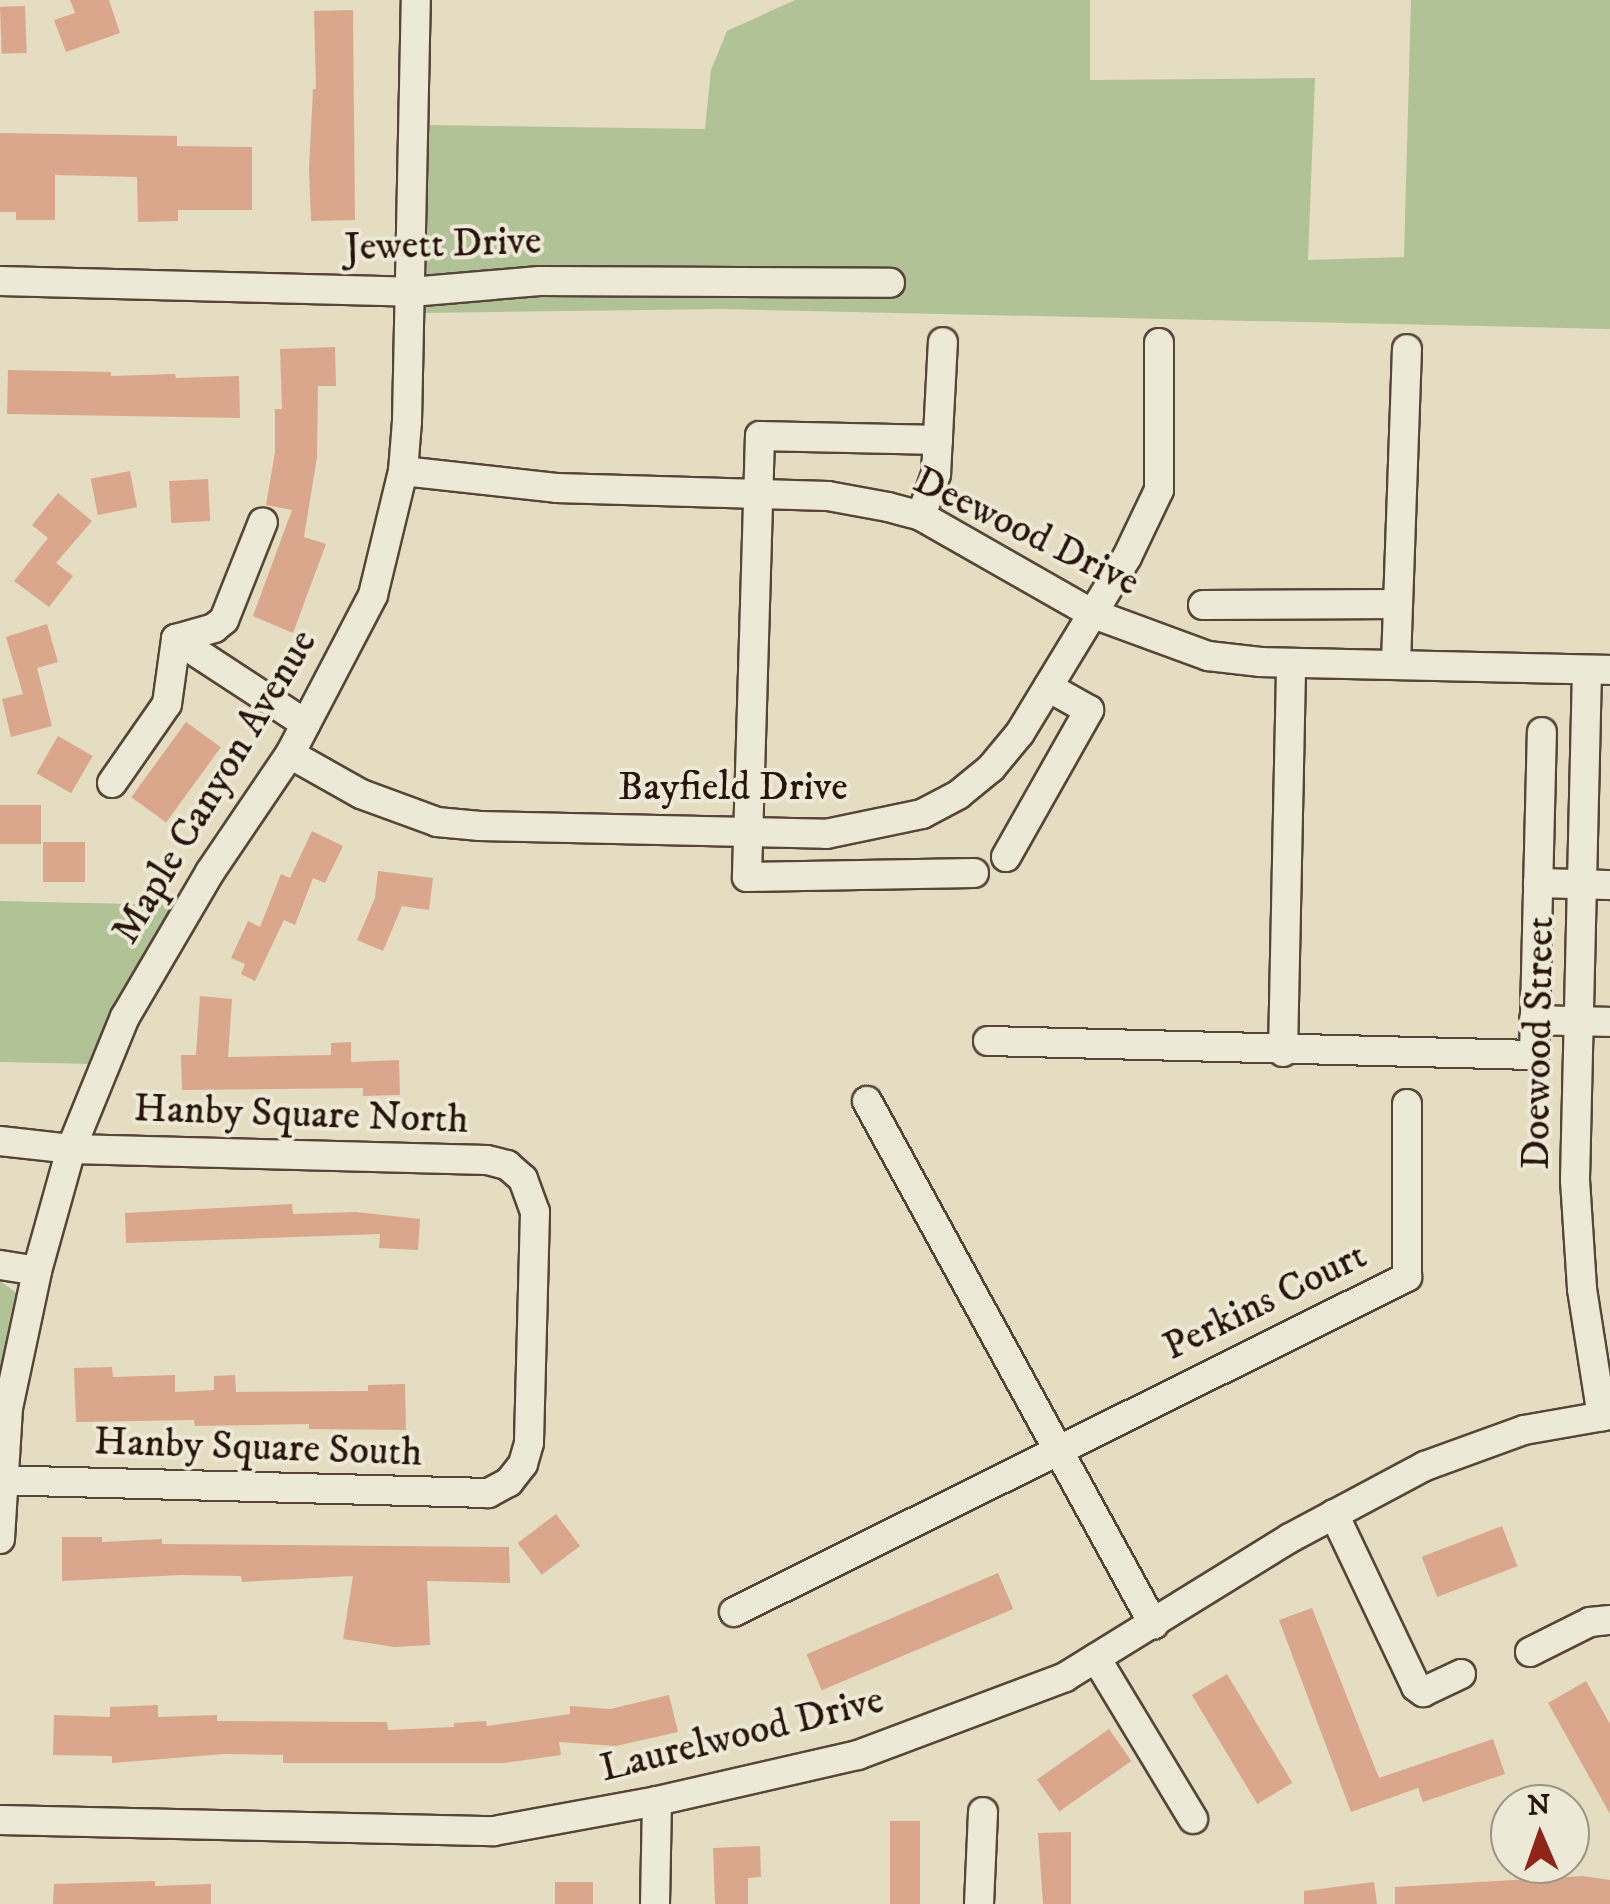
<!DOCTYPE html>
<style>
body{margin:0}
#map{position:relative;width:1610px;height:1904px;overflow:hidden;background:#e4ddc1;font-family:"IM FELL DW Pica",serif}
div>[style]{position:absolute}
[style*='--x']{left:calc(var(--x)*1px);top:calc(var(--y)*1px);width:calc(var(--w)*1px);rotate:calc(var(--a)*1deg)}
.green>*{inset:0;background:#b0c296}
.building>*{inset:0;background:#dba78c;transform-origin:0 0}
.roads{filter:drop-shadow(2px 0 #574638) drop-shadow(-2px 0 #574638) drop-shadow(0 2px #574638) drop-shadow(0 -2px #574638)}
.minor>*{height:28px;margin:-14px;padding:0 14px;transform-origin:14px;border-radius:14px;background:#ede9d7}
span{translate:-50% -50%;white-space:nowrap;text-align:center;line-height:1.15;-webkit-text-stroke:8px #ede9d7;paint-order:stroke}
.street-label{font-size:40px;color:#28140b}
.north{position:absolute;left:1490px;top:1784px;width:100px;height:100px;box-sizing:border-box;background:#ede9d7;border:2px solid #9e9485;border-radius:50%;rotate:358deg;font-size:28px;font-weight:700;line-height:40px;text-align:center;color:#28140b}
.north::after{content:'';display:block;margin:auto;width:35px;height:45px;background:#8f2418;clip-path:polygon(50% 0,100% 100%,50% 72%,0 100%)}
</style>
<div id="map">
<div class="green">
<div style="clip-path:polygon(795px 0,1090px 0,1090px 80px,1315px 78px,1308px 260px,1404px 257px,1411px 0,1610px 0,1610px 329px,723px 309px,420px 313px,426px 125px,705px 129px,711px 70px,727px 31px)"></div>
<div style="clip-path:polygon(0 901px,172px 905px,92px 1064px,0 1062px)"></div>
<div style="clip-path:polygon(0 1281px,19px 1295px,0 1389px)"></div>
</div>
<div class="building">
<div style="clip-path:polygon(70px 0,109px 0,120px 33px,66px 52px,54px 20px,75px 13px)"></div>
<div style="left:25px;top:6px;width:47px;height:25px;rotate:88deg"></div>
<div style="clip-path:polygon(353px 10px,355px 220px,311px 221px,309px 169px,313px 89px,316px 89px,314px 11px)"></div>
<div style="clip-path:polygon(0 133px,177px 136px,177px 146px,252px 147px,252px 210px,178px 210px,178px 221px,138px 222px,137px 177px,55px 175px,55px 220px,16px 220px,16px 212px,0 212px)"></div>
<div style="clip-path:polygon(335px 347px,336px 386px,318px 386px,317px 457px,304px 537px,326px 544px,293px 633px,253px 616px,292px 510px,266px 505px,275px 452px,275px 409px,282px 409px,280px 349px)"></div>
<div style="clip-path:polygon(8px 370px,111px 372px,111px 376px,175px 374px,176px 378px,239px 376px,240px 418px,7px 414px)"></div>
<div style="left:130px;top:471px;width:37px;height:40px;rotate:79deg"></div>
<div style="left:208px;top:479px;width:42px;height:39px;rotate:87deg"></div>
<div style="clip-path:polygon(58px 493px,92px 521px,56px 563px,73px 576px,49px 607px,14px 581px,48px 538px,32px 525px)"></div>
<div style="clip-path:polygon(47px 624px,58px 662px,37px 668px,52px 726px,11px 737px,2px 699px,23px 694px,6px 637px)"></div>
<div style="left:186px;top:722px;width:43px;height:93px;rotate:36deg"></div>
<div style="left:58px;top:736px;width:40px;height:43px;rotate:30deg"></div>
<div style="left:41px;top:805px;width:39px;height:41px;rotate:90deg"></div>
<div style="clip-path:polygon(312px 831px,343px 846px,325px 883px,313px 878px,295px 925px,284px 920px,255px 981px,241px 974px,245px 964px,231px 958px,248px 921px,260px 927px,281px 874px,290px 878px)"></div>
<div style="left:43px;top:842px;width:42px;height:40px"></div>
<div style="clip-path:polygon(378px 871px,433px 878px,429px 910px,402px 906px,383px 951px,357px 940px,375px 898px)"></div>
<div style="clip-path:polygon(200px 996px,232px 999px,228px 1057px,331px 1055px,331px 1043px,351px 1042px,351px 1062px,399px 1060px,400px 1095px,363px 1096px,363px 1088px,182px 1090px,181px 1055px,196px 1055px)"></div>
<div style="clip-path:polygon(292px 1204px,293px 1214px,356px 1212px,420px 1219px,418px 1250px,379px 1248px,380px 1234px,126px 1243px,125px 1213px)"></div>
<div style="clip-path:polygon(112px 1367px,113px 1377px,175px 1375px,175px 1392px,214px 1390px,214px 1376px,235px 1375px,236px 1392px,368px 1391px,368px 1385px,405px 1384px,406px 1430px,309px 1429px,309px 1424px,195px 1426px,194px 1420px,76px 1422px,74px 1368px)"></div>
<div style="left:556px;top:1514px;width:40px;height:48px;rotate:53deg"></div>
<div style="left:1502px;top:1526px;width:43px;height:86px;rotate:69deg"></div>
<div style="clip-path:polygon(62px 1537px,102px 1537px,102px 1542px,162px 1539px,162px 1544px,509px 1547px,510px 1583px,427px 1581px,430px 1645px,394px 1647px,343px 1639px,353px 1576px,242px 1582px,241px 1576px,181px 1575px,62px 1581px)"></div>
<div style="left:998px;top:1573px;width:39px;height:208px;rotate:67deg"></div>
<div style="clip-path:polygon(1312px 1608px,1379px 1778px,1493px 1739px,1505px 1774px,1423px 1802px,1418px 1788px,1351px 1812px,1279px 1620px)"></div>
<div style="left:1227px;top:1674px;width:127px;height:41px;rotate:59deg"></div>
<div style="clip-path:polygon(1586px 1681px,1610px 1724px,1610px 1814px,1548px 1703px)"></div>
<div style="clip-path:polygon(669px 1695px,678px 1732px,616px 1746px,559px 1742px,561px 1755px,504px 1763px,283px 1763px,283px 1755px,225px 1754px,112px 1763px,112px 1756px,53px 1755px,54px 1715px,110px 1717px,110px 1707px,158px 1705px,158px 1717px,217px 1715px,217px 1721px,387px 1722px,388px 1730px,454px 1727px,454px 1723px,486px 1721px,487px 1726px,570px 1714px,570px 1706px,610px 1709px)"></div>
<div style="left:1109px;top:1729px;width:39px;height:88px;rotate:55deg"></div>
<div style="left:890px;top:1821px;width:30px;height:83px"></div>
<div style="clip-path:polygon(1071px 1832px,1071px 1904px,1043px 1904px,1038px 1833px)"></div>
<div style="clip-path:polygon(760px 1846px,761px 1877px,748px 1878px,748px 1904px,715px 1904px,713px 1848px)"></div>
<div style="clip-path:polygon(1583px 1876px,1610px 1880px,1610px 1904px,1395px 1904px,1395px 1887px)"></div>
<div style="clip-path:polygon(155px 1881px,155px 1886px,211px 1884px,211px 1904px,53px 1904px,54px 1884px)"></div>
<div style="left:593px;top:1882px;width:22px;height:38px;rotate:90deg"></div>
<div style="clip-path:polygon(1374px 1882px,1377px 1904px,1304px 1904px,1304px 1891px)"></div>
</div>
<div class="roads">
<div class="minor">
<div style="--x:0;--y:281;--w:411;--a:1.5"></div>
<div style="--x:411;--y:292;--w:129;--a:-4.9"></div>
<div style="--x:540;--y:281;--w:350;--a:0.3"></div>
<div style="--x:938;--y:440;--w:178;--a:-178.7"></div>
<div style="--x:760;--y:436;--w:441;--a:91.7"></div>
<div style="--x:747;--y:877;--w:227;--a:-1"></div>
<div style="--x:403;--y:471;--w:154;--a:6.3"></div>
<div style="--x:556;--y:488;--w:272;--a:1.7"></div>
<div style="--x:828;--y:496;--w:61;--a:10.4"></div>
<div style="--x:888;--y:507;--w:34;--a:15"></div>
<div style="--x:921;--y:516;--w:196;--a:29.7"></div>
<div style="--x:1091;--y:613;--w:125;--a:20.2"></div>
<div style="--x:1208;--y:656;--w:53;--a:6.5"></div>
<div style="--x:1261;--y:662;--w:349;--a:1.3"></div>
<div style="--x:921;--y:516;--w:45;--a:-70.3"></div>
<div style="--x:936;--y:474;--w:132;--a:-87"></div>
<div style="--x:1203;--y:605;--w:194;--a:-0.3"></div>
<div style="--x:176;--y:639;--w:40;--a:-16"></div>
<div style="--x:214;--y:628;--w:13;--a:-39"></div>
<div style="--x:224;--y:620;--w:105;--a:-68.3"></div>
<div style="--x:176;--y:639;--w:155;--a:33.2"></div>
<div style="--x:1396;--y:663;--w:314;--a:-88"></div>
<div style="--x:1587;--y:670;--w:510;--a:91.35"></div>
<div style="--x:1575;--y:1180;--w:109;--a:86.3"></div>
<div style="--x:1582;--y:1289;--w:129;--a:81.1"></div>
<div style="--x:290;--y:754;--w:81;--a:29.4"></div>
<div style="--x:361;--y:794;--w:81;--a:20.2"></div>
<div style="--x:437;--y:822;--w:43;--a:5.3"></div>
<div style="--x:480;--y:826;--w:346;--a:1.3"></div>
<div style="--x:826;--y:834;--w:98;--a:-11.8"></div>
<div style="--x:922;--y:814;--w:41;--a:-27.8"></div>
<div style="--x:958;--y:795;--w:43;--a:-39.3"></div>
<div style="--x:991;--y:768;--w:45;--a:-50.4"></div>
<div style="--x:1020;--y:733;--w:206;--a:-58.7"></div>
<div style="--x:1127;--y:557;--w:74;--a:-64.5"></div>
<div style="--x:1159;--y:490;--w:147;--a:-90"></div>
<div style="--x:112;--y:783;--w:96;--a:-55.2"></div>
<div style="--x:167;--y:704;--w:66;--a:-82.1"></div>
<div style="--x:1006;--y:857;--w:169;--a:-60.5"></div>
<div style="--x:1089;--y:710;--w:47;--a:-150.7"></div>
<div style="--x:1538;--y:883;--w:72;--a:1.6"></div>
<div style="--x:1534;--y:1020;--w:76;--a:1.5"></div>
<div style="--x:988;--y:1041;--w:546;--a:1.47"></div>
<div style="--x:1534;--y:1055;--w:323;--a:-88.6"></div>
<div style="--x:1283;--y:1052;--w:389;--a:-88.8"></div>
<div style="--x:867;--y:1101;--w:597;--a:61.29"></div>
<div style="--x:0;--y:1141;--w:71;--a:6.4"></div>
<div style="--x:71;--y:1149;--w:416;--a:1.5"></div>
<div style="--x:487;--y:1160;--w:21;--a:14"></div>
<div style="--x:507;--y:1165;--w:21;--a:41"></div>
<div style="--x:523;--y:1179;--w:35;--a:70"></div>
<div style="--x:535;--y:1212;--w:231;--a:91.5"></div>
<div style="--x:529;--y:1443;--w:22;--a:106"></div>
<div style="--x:523;--y:1464;--w:23;--a:128"></div>
<div style="--x:509;--y:1482;--w:24;--a:152"></div>
<div style="--x:488;--y:1493;--w:486;--a:-178.5"></div>
<div style="--x:0;--y:1265;--w:37;--a:9"></div>
<div style="--x:1334;--y:1514;--w:191;--a:64.6"></div>
<div style="--x:1416;--y:1687;--w:9;--a:36"></div>
<div style="--x:1423;--y:1692;--w:42;--a:-25.3"></div>
<div style="--x:0;--y:1539;--w:131;--a:-86.5"></div>
<div style="--x:8;--y:1408;--w:140;--a:-78"></div>
<div style="--x:37;--y:1271;--w:127;--a:-74.4"></div>
<div style="--x:71;--y:1149;--w:143;--a:-67.8"></div>
<div style="--x:125;--y:1017;--w:168;--a:-59.6"></div>
<div style="--x:210;--y:872;--w:143;--a:-55.9"></div>
<div style="--x:290;--y:754;--w:179;--a:-62.4"></div>
<div style="--x:373;--y:595;--w:128;--a:-76.4"></div>
<div style="--x:403;--y:471;--w:50;--a:-85.4"></div>
<div style="--x:407;--y:421;--w:421;--a:-88.8"></div>
<div style="--x:734;--y:1612;--w:752;--a:-26.46"></div>
<div style="--x:1407;--y:1277;--w:173;--a:-90"></div>
<div style="--x:1530;--y:1652;--w:67;--a:-26.6"></div>
<div style="--x:1590;--y:1622;--w:20;--a:-6"></div>
<div style="--x:1096;--y:1658;--w:188;--a:58.9"></div>
<div style="--x:0;--y:1820;--w:494;--a:1.3"></div>
<div style="--x:494;--y:1831;--w:166;--a:-10.4"></div>
<div style="--x:657;--y:1801;--w:206;--a:-12.9"></div>
<div style="--x:858;--y:1755;--w:221;--a:-20.6"></div>
<div style="--x:1065;--y:1677;--w:264;--a:-31.7"></div>
<div style="--x:1290;--y:1538;--w:153;--a:-28.1"></div>
<div style="--x:1425;--y:1466;--w:105;--a:-20"></div>
<div style="--x:1524;--y:1430;--w:87;--a:-9.9"></div>
<div style="--x:655;--y:1904;--w:103;--a:-88.9"></div>
<div style="--x:979;--y:1904;--w:92;--a:-87.5"></div>
</div>
</div>
<div class="street-label">
<span style="left:443px;top:245px;rotate:-2deg">Jewett Drive</span>
<span style="left:1026px;top:532px;rotate:26deg">Deewood Drive</span>
<span style="left:215px;top:787px;rotate:-59deg">Maple Canyon Avenue</span>
<span style="left:733px;top:788px">Bayfield Drive</span>
<span style="left:1539px;top:1043px;rotate:-89deg">Doewood Street</span>
<span style="left:301px;top:1115px;rotate:2deg">Hanby Square North</span>
<span style="left:1265px;top:1302px;rotate:-26deg">Perkins Court</span>
<span style="left:258px;top:1448px;rotate:2deg">Hanby Square South</span>
<span style="left:742px;top:1735px;rotate:-14deg">Laurelwood Drive</span>
</div>
<div class="north">N</div>
</div>
